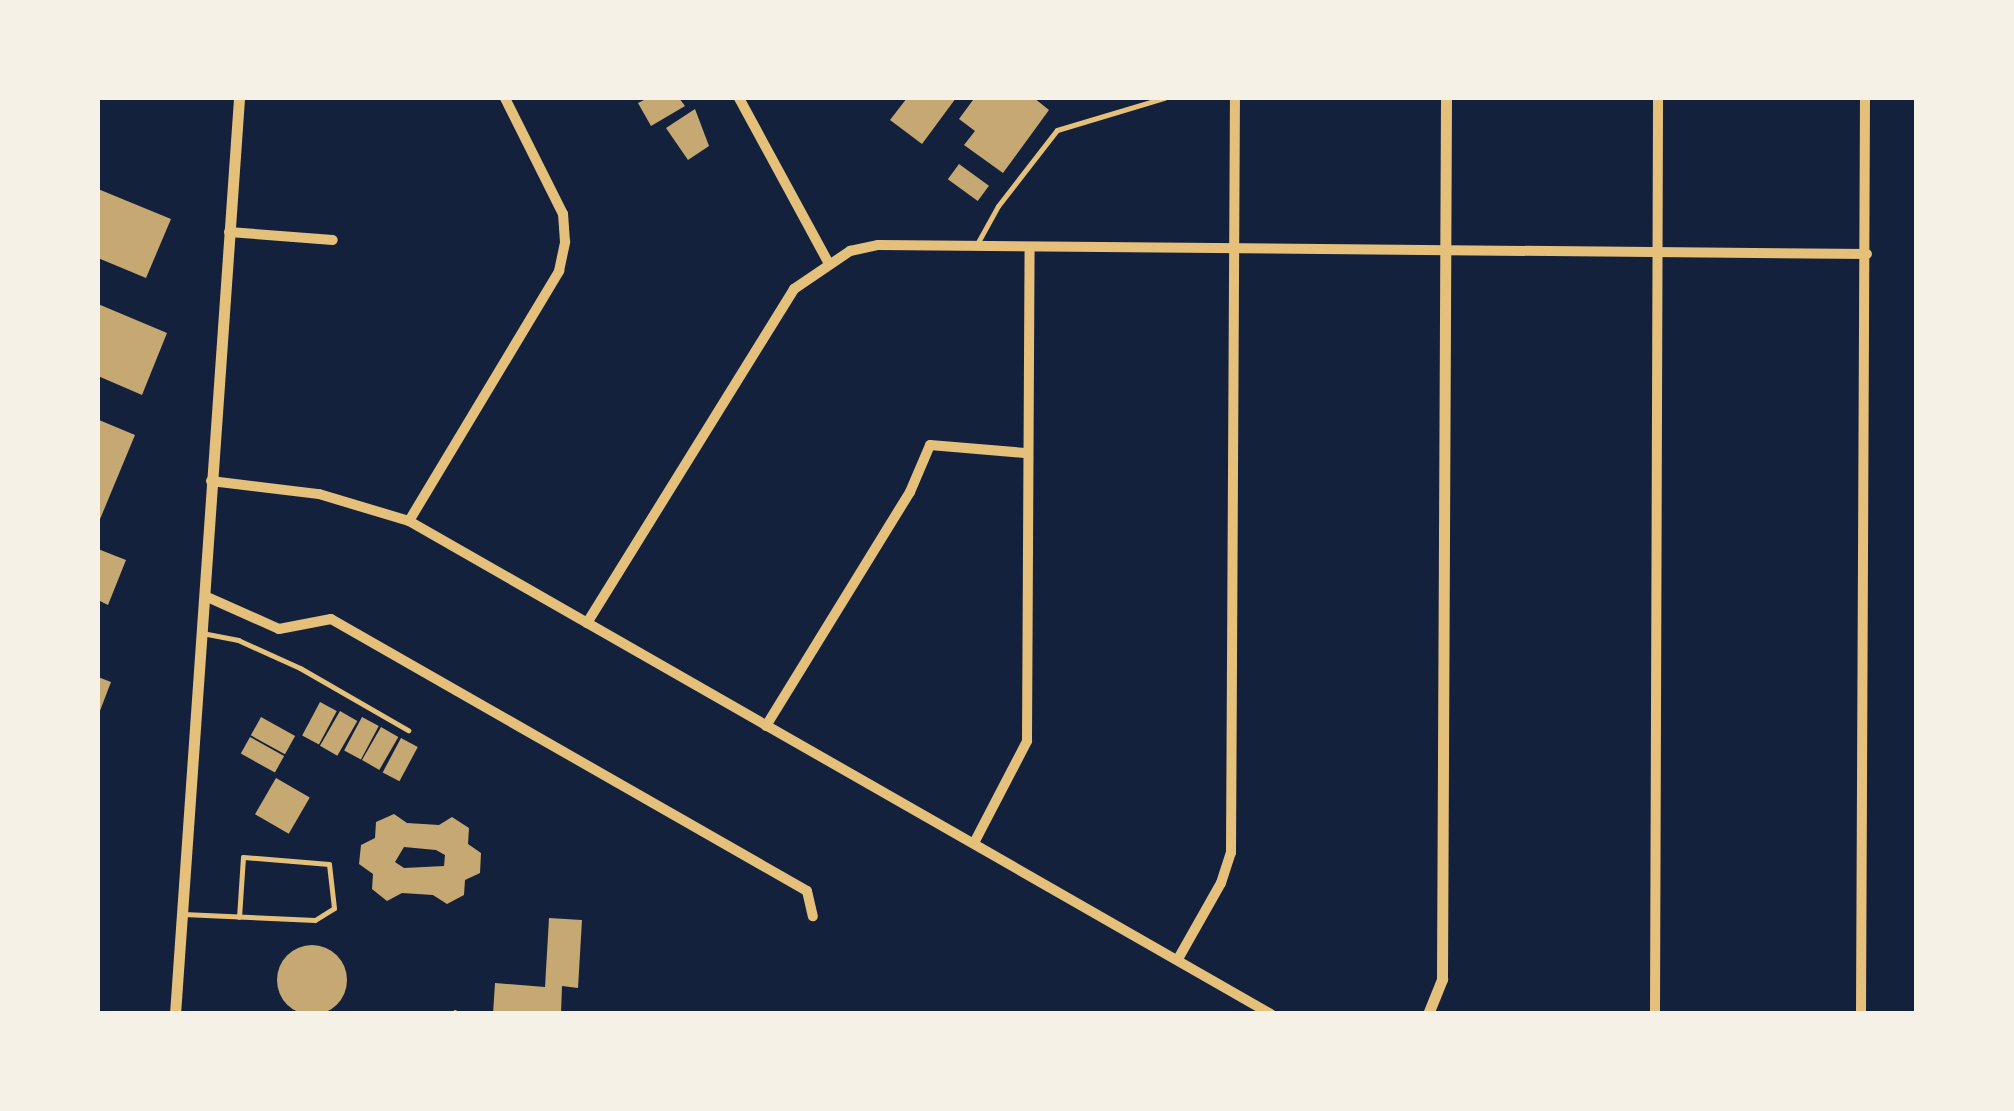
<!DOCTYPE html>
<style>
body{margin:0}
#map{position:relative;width:2014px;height:1111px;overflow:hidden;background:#14213d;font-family:"Sofia Sans Condensed",sans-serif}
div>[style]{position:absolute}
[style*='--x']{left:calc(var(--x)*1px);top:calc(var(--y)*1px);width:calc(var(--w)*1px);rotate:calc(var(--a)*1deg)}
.building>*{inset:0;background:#c6a872;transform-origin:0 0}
.round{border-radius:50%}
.service>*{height:5px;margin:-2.5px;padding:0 2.5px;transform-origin:2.5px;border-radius:2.5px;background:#e5c07b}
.minor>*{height:10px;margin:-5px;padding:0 5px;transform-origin:5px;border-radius:5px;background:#e5c07b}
.tertiary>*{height:11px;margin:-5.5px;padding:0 5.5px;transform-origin:5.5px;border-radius:5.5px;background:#e5c07b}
span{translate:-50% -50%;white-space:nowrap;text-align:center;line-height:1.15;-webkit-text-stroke:10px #f6f1e7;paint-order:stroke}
.frame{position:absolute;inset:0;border:100px solid #f6f1e7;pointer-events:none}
</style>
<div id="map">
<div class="building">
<div style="clip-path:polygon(648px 98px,679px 98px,685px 106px,651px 126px,638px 103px)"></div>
<div style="clip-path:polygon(907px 98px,956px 98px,922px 144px,890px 120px)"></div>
<div style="clip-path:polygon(1034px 98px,1049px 110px,1003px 173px,964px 145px,975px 131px,959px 119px,973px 100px)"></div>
<div style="clip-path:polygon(695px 109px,709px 146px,688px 160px,666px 128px)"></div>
<div style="left:959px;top:164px;width:37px;height:19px;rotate:36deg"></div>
<div style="clip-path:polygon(98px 189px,171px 219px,146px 278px,98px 258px)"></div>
<div style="clip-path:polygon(98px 304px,167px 333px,142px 395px,98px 376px)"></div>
<div style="clip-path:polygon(99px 420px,135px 435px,98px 524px,98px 423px)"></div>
<div style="clip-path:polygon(98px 549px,126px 560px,108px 605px,98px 600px)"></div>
<div style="clip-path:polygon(98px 677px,111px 682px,98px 716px)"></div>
<div style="left:320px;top:702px;width:19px;height:38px;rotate:28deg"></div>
<div style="left:340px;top:711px;width:20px;height:40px;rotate:30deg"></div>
<div style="left:261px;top:717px;width:39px;height:21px;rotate:29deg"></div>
<div style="left:362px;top:717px;width:19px;height:38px;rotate:28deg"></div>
<div style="left:381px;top:727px;width:20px;height:38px;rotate:30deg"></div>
<div style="left:250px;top:737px;width:39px;height:19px;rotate:29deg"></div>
<div style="left:401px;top:738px;width:19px;height:39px;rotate:28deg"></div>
<div style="left:276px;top:778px;width:39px;height:42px;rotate:30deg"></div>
<div style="clip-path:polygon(evenodd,394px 814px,407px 823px,439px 825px,452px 817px,469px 828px,468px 844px,481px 853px,480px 873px,465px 880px,464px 895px,447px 904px,433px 895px,402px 893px,387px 901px,372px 889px,373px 874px,359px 864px,361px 845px,375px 838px,376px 822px,394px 814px,404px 847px,436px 850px,445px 855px,444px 866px,404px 868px,395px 862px,404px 847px)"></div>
<div style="clip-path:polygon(549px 918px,582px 920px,578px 988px,562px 986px,561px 1014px,493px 1014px,495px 983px,545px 987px)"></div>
<div class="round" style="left:277px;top:945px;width:70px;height:70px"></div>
</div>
<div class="service">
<div style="--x:977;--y:244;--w:43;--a:-61.1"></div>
<div style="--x:998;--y:206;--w:96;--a:-52.2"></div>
<div style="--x:1057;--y:130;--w:112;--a:-16.7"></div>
<div style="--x:202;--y:633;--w:37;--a:11"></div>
<div style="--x:238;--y:640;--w:68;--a:24.3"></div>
<div style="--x:300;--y:668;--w:125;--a:29.9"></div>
<div style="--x:183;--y:914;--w:132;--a:2.6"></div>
<div style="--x:315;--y:920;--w:22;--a:-32"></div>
<div style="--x:334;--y:908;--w:44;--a:-96.5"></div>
<div style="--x:329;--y:864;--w:86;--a:-175.3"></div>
<div style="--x:243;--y:857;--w:60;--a:93.8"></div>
<div style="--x:454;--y:1014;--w:2;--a:-63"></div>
</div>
<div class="minor">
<div style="--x:739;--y:98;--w:187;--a:61.5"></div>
<div style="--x:229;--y:232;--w:104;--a:4.4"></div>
<div style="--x:211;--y:481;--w:109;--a:6.9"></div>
<div style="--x:319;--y:494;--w:94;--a:16.7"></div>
<div style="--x:409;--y:521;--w:993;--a:29.77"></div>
<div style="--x:409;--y:521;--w:292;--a:-59"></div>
<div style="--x:559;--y:271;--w:30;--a:-78"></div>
<div style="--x:565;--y:242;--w:28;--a:-94"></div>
<div style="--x:563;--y:214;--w:130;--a:-116.6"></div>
<div style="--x:205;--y:596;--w:81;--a:24"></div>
<div style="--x:279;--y:629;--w:53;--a:-10.9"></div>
<div style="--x:331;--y:619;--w:548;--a:29.74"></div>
<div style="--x:807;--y:891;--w:26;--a:77"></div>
<div style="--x:587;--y:623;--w:393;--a:-58.2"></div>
<div style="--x:794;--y:289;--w:68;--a:-34.2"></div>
<div style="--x:850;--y:251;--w:29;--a:-12"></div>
<div style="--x:878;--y:245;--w:989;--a:0.52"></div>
<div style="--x:766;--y:726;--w:275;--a:-58.4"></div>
<div style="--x:910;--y:492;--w:51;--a:-66.9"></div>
<div style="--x:930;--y:445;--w:95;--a:4.8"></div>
<div style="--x:974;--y:843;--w:115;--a:-62.5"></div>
<div style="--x:1027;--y:741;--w:494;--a:-89.7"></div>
<div style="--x:1178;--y:959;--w:87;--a:-60.5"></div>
<div style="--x:1221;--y:883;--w:32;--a:-72"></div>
<div style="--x:1231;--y:853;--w:755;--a:-89.7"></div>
<div style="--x:1655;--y:1014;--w:916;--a:-89.81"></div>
<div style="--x:1861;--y:1014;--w:916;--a:-89.75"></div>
</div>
<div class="tertiary">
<div style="--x:175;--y:1014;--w:918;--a:-86"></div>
<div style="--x:1428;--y:1014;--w:38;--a:-68"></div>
<div style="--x:1442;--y:979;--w:881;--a:-89.74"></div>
</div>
<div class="frame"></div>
</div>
